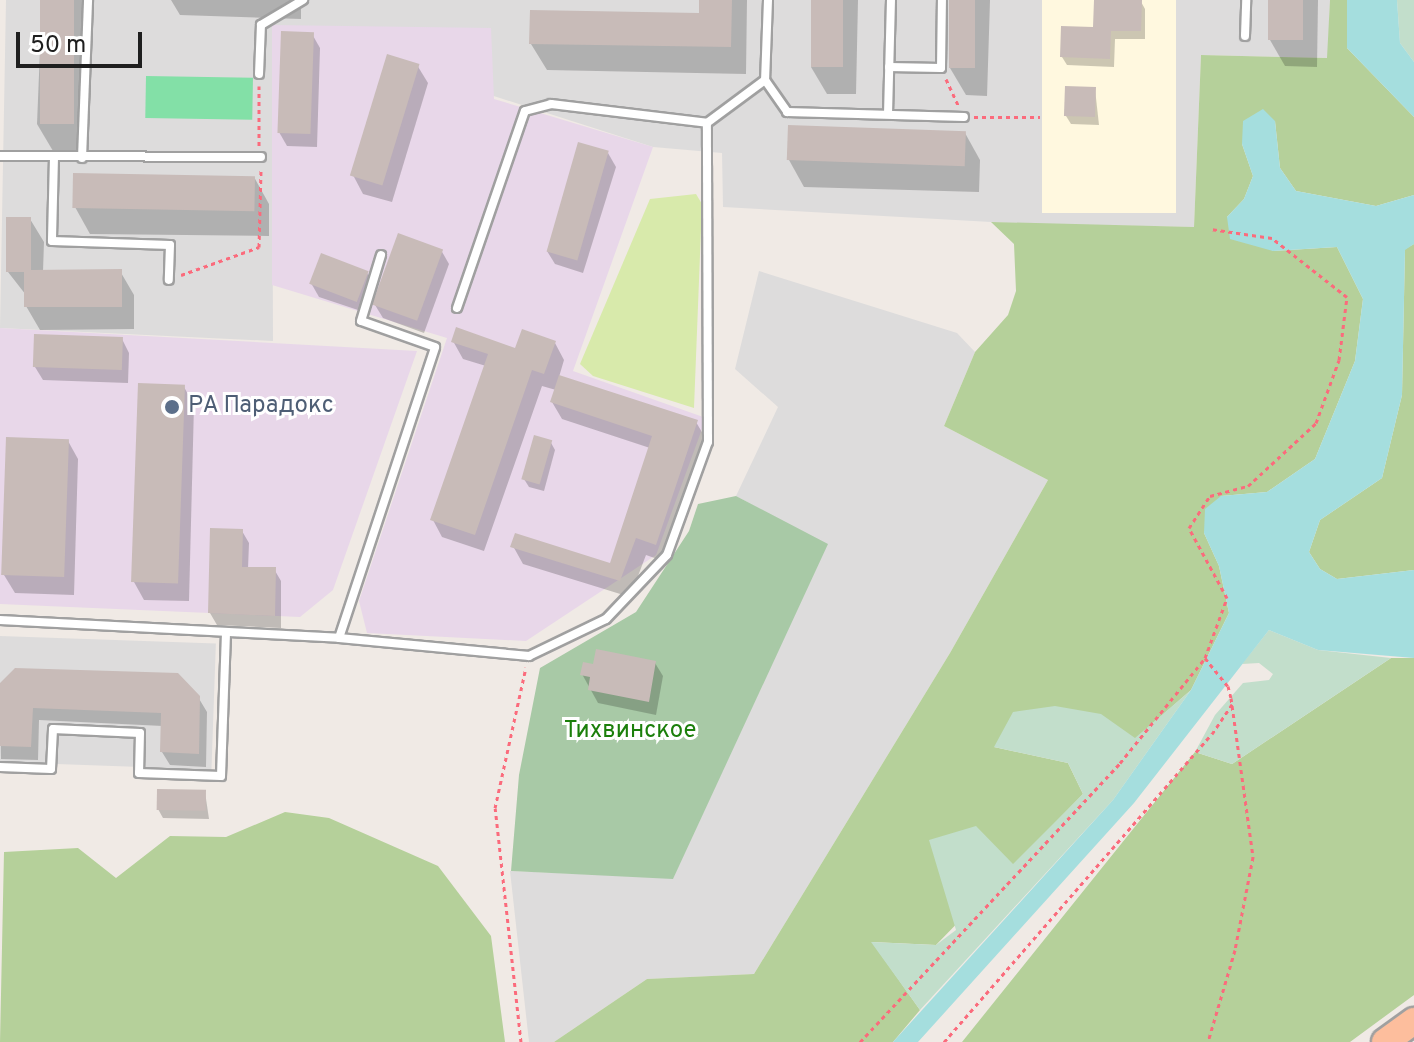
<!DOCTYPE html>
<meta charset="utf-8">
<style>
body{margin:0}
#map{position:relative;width:1414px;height:1042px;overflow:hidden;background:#f0eae5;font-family:Overpass,sans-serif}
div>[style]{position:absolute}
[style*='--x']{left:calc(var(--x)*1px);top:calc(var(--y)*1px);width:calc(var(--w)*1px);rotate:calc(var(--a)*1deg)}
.residential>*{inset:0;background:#dddcdc;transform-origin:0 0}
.industrial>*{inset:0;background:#e8d7e9}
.education>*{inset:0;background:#fff8df;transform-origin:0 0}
.grass>*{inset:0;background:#d8eaab}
.forest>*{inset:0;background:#b5d09a}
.wetland>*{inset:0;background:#c2decb}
.cemetery>*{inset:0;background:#a8c9a6}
.pitch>*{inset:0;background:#83e0a7;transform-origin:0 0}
.water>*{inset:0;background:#a5dede}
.shadow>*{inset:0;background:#0003}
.building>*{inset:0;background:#c8bbb8;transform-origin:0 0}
.path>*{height:3px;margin-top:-1.5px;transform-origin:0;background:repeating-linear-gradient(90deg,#fb6b7c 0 4px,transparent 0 8px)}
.roads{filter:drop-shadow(2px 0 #a0a0a0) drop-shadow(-2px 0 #a0a0a0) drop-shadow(0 2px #a0a0a0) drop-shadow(0 -2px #a0a0a0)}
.lane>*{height:8px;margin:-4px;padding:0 4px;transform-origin:4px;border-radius:4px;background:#fff}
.primary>*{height:26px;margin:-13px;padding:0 13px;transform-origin:13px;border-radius:13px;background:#fdbe9d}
.dots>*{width:22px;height:22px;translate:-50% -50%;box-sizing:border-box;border:4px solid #fff;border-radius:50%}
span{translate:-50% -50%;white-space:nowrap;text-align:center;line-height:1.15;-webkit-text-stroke:6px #fff;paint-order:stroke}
.service-label{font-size:24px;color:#4e5e75}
.left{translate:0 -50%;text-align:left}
.park-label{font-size:24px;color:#1b7f0b}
.scale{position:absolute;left:16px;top:32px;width:126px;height:36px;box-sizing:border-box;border:4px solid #1f1f1f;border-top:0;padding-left:10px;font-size:24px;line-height:28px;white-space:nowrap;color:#1f1f1f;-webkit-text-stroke:6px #fff;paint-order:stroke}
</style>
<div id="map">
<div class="residential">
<div style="clip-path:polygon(6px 0,1330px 0,1328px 58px,1201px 55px,1194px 227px,1026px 224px,723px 207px,722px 153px,653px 147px,272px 25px,273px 341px,0 328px)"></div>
<div style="clip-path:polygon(759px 271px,957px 333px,975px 352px,944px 426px,1048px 480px,950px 653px,754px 974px,647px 979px,554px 1042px,529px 1042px,510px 871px,673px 878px,827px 545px,736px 496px,778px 407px,735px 369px)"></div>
<div style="left:0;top:636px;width:216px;height:126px;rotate:2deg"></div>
</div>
<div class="industrial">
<div style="clip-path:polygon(272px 25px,491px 28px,494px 99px,653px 147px,573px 371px,706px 418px,656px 555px,526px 641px,367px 633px,359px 601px,447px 338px,272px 285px)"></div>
<div style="clip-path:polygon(0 328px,417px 351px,333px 590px,300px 617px,0 604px)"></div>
</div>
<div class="education">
<div style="left:1042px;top:0;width:134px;height:213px"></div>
</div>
<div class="grass">
<div style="clip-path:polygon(696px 194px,702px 204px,694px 408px,593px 376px,580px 364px,650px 199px)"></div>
</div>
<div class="forest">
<div style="clip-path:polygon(1330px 0,1347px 0,1347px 48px,1414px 117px,1414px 195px,1376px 206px,1296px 191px,1280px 168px,1275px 121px,1242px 144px,1253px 176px,1244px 199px,1227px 217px,1273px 251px,1337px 247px,1363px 299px,1355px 361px,1315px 459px,1267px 492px,1221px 496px,1204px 533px,1219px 566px,1229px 613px,1191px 690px,1135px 739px,994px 747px,1068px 763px,1083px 794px,936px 945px,872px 942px,920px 1010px,893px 1042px,554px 1042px,647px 979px,754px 974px,950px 653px,1048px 480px,944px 426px,975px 352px,1008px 315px,1016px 291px,1014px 244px,991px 222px,1194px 227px,1201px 55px,1327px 58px)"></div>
<div style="clip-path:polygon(1414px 244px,1414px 570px,1337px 579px,1320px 569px,1309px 552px,1320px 520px,1382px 478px,1402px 395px,1405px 249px)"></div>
<div style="clip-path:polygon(1391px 658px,1414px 658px,1414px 995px,1350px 1042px,962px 1042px,1195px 752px,1232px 764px)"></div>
<div style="clip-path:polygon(285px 812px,329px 818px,438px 866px,491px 936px,505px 1042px,0 1042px,4px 852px,78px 848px,116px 878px,170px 836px,226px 837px)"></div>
</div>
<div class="wetland">
<div style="clip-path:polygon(1397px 0,1414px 0,1414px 62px,1400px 43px)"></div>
<div style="clip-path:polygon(1269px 630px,1318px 650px,1391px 658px,1232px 764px,1195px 752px,1215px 715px,1243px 683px,1269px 680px,1273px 674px,1259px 663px,1242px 664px)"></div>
<div style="clip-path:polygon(1191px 690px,1113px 800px,920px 1010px,871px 942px,936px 945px,956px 930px,929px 840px,976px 826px,1013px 864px,1083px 794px,1068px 763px,994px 747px,1013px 712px,1055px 706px,1101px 714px,1135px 738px)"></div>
</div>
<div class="cemetery">
<div style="clip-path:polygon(736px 496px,828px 544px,673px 879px,511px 871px,519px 775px,540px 668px,636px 612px,689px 531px,698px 504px)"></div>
</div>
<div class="pitch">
<div style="left:146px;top:76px;width:107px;height:42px;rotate:1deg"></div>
</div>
<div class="water">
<div style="clip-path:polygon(1347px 0,1397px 0,1400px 43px,1414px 62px,1414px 117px,1347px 48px)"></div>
<div style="clip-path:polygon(1263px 109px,1275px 121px,1280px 168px,1296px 191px,1376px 206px,1414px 195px,1414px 244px,1405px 250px,1402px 395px,1382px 478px,1320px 520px,1309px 552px,1320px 569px,1337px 579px,1414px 570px,1414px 658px,1318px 650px,1269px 630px,1134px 803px,918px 1042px,893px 1042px,1113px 800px,1191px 690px,1229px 613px,1219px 566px,1204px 533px,1205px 509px,1221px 496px,1267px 492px,1315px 459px,1355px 361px,1363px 299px,1337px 247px,1273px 251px,1230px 239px,1227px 217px,1244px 199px,1253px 176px,1242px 144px,1243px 121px)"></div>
</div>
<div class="shadow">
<div style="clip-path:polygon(42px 0,90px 0,83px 151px,53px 151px,37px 124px)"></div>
<div style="clip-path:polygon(171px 0,301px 0,301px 19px,180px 15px)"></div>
<div style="clip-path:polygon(701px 0,747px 0,746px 74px,547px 70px,531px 44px,701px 15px)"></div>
<div style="clip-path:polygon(813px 0,858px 0,856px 94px,827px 94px,811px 67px)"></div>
<div style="clip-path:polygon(950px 0,990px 0,987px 96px,966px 95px,950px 68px)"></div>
<div style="clip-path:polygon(1096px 0,1140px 0,1145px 9px,1145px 39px,1115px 39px,1114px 67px,1067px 65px,1062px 57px,1095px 29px)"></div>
<div style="clip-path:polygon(1270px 0,1318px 0,1317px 67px,1285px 66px,1270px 40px)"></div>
<div style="clip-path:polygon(312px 34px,320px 48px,317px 147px,287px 146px,279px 132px)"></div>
<div style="clip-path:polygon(417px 65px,428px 83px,392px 202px,363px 194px,353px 175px)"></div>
<div style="clip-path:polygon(1095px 89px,1099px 125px,1071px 124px,1066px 116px)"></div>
<div style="clip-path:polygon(965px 133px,980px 160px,979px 192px,804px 187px,789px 160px)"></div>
<div style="clip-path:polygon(608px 153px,616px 167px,583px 273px,555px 264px,547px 251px)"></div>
<div style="clip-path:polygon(254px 177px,269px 204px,269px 236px,90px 234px,75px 207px)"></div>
<div style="clip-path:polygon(30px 219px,44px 242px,43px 272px,120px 271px,134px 295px,134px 329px,40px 330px,26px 306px,26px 295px,8px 272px)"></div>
<div style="clip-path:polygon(441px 250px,449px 264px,424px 333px,383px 318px,375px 305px)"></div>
<div style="clip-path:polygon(367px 273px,375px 287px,367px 313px,319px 297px,311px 283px)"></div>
<div style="clip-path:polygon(122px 339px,129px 353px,128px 383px,43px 380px,35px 367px)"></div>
<div style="clip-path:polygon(453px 341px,516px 350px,555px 343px,564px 360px,559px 377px,696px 422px,706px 439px,666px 562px,646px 555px,630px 597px,523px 564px,513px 546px,611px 565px,650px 448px,562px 419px,552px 402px,556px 390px,542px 386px,484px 551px,442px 537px,433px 520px,486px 366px,463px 359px)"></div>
<div style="clip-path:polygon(184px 387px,194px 405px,189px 601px,144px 600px,134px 582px)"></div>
<div style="clip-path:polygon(68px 441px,78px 459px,74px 595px,15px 593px,4px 575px)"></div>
<div style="clip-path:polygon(550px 441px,555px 450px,544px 491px,529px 487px,524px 479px)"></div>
<div style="clip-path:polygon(242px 531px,249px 543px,248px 569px,274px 569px,281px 581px,281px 628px,217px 625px,210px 613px)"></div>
<div style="clip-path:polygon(655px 663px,663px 676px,656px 715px,598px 703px,582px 674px,595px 666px)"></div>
<div style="clip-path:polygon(0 686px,198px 697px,207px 712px,206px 767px,170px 765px,162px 752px,163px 726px,39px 720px,38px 760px,1px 759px)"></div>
<div style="clip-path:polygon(205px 792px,209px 819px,163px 818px,158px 809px)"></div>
</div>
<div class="building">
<div style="left:40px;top:0;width:34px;height:124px"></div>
<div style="clip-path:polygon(699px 0,732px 0,731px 47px,529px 44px,530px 10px,699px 13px)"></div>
<div style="left:811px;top:0;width:32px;height:67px"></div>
<div style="left:949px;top:0;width:26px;height:68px"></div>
<div style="clip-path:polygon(1094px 0,1142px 0,1141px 31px,1111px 31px,1110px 59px,1060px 57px,1061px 26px,1093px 27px)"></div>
<div style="left:1268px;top:0;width:35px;height:40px"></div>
<div style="left:281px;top:31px;width:33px;height:102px;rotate:2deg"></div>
<div style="left:387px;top:54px;width:34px;height:127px;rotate:17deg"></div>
<div style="left:1065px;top:86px;width:31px;height:30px;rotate:2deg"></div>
<div style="left:788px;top:125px;width:178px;height:35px;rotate:2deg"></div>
<div style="left:578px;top:142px;width:32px;height:114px;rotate:16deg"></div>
<div style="left:73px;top:173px;width:182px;height:35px;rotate:1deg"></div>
<div style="clip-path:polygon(6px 217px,31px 217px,31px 270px,122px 269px,122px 307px,24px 307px,24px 272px,6px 272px)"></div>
<div style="left:398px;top:233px;width:48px;height:76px;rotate:20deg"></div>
<div style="left:321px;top:253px;width:51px;height:33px;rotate:21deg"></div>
<div style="clip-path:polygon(456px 327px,515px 348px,522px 329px,556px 341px,544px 374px,532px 370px,475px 535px,430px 520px,488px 354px,451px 342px)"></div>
<div style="left:34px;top:334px;width:89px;height:33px;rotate:2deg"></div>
<div style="clip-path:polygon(559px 375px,698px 420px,656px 545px,636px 538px,620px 581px,510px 547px,515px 533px,610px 563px,652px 436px,550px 402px)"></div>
<div style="left:138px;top:383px;width:47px;height:199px;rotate:2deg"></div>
<div style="left:534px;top:435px;width:19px;height:46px;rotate:16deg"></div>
<div style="left:6px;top:437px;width:63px;height:138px;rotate:2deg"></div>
<div style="clip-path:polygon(210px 528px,243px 529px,242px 567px,276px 567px,275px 616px,208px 613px)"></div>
<div style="clip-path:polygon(596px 649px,656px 661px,649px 702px,588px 690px,590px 677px,580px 675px,583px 662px,593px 664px)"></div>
<div style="clip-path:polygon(15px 668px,178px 673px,200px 696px,199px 754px,160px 752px,161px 713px,33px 708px,31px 747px,0 746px,0 683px)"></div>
<div style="left:157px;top:789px;width:49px;height:21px;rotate:1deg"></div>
</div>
<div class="path">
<div style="--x:946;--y:79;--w:29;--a:65"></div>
<div style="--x:259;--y:86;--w:60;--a:90"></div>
<div style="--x:974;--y:117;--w:66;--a:0"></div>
<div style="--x:181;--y:275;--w:83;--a:-19.7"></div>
<div style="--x:259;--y:247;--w:78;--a:-88.5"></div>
<div style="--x:1205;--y:658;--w:36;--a:51"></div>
<div style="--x:1228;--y:686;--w:12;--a:76"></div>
<div style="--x:1231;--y:698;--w:161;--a:82.1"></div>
<div style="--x:1253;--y:857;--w:95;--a:101"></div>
<div style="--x:1235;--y:950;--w:96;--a:106.4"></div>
<div style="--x:521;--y:1042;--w:235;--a:-96.3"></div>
<div style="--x:495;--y:808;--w:144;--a:-77.6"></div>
<div style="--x:860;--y:1042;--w:381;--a:-47"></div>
<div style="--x:1120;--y:763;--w:135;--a:-51"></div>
<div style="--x:1205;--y:658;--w:64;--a:-69.9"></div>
<div style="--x:1227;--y:598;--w:80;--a:-118.5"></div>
<div style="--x:1189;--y:528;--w:38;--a:-57"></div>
<div style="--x:1210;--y:496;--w:39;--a:-15"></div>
<div style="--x:1248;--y:486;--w:93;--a:-42.8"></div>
<div style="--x:1316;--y:423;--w:67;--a:-69.9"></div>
<div style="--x:1339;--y:360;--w:64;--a:-82.8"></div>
<div style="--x:1347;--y:297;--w:95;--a:-141.8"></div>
<div style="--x:1272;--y:238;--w:62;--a:-171.6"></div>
<div style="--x:944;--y:1042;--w:408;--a:-49"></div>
<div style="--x:1212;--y:734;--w:36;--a:-56"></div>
</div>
<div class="roads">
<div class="lane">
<div style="--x:768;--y:0;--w:80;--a:92.1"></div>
<div style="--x:765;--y:80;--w:39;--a:55"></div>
<div style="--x:787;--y:112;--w:177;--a:1.6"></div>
<div style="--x:1245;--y:36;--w:36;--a:-88"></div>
<div style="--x:889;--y:67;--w:52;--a:1.1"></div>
<div style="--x:941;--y:68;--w:68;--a:-89.2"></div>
<div style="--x:259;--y:74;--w:49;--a:-87.7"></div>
<div style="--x:261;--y:25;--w:49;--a:-30.8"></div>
<div style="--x:888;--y:114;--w:114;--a:-88.5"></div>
<div style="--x:0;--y:156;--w:261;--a:0.2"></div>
<div style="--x:54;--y:157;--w:84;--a:91.4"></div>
<div style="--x:52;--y:241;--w:118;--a:1.9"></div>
<div style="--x:170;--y:245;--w:35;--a:92"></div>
<div style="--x:82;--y:158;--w:158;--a:-87.8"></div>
<div style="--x:457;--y:308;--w:208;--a:-71"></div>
<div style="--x:525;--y:111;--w:27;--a:-15"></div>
<div style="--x:551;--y:104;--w:157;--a:6.9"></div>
<div style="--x:0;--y:620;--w:339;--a:3"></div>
<div style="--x:339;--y:638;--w:191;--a:5.4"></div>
<div style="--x:529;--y:656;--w:85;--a:-25.7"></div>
<div style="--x:606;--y:619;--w:88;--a:-46.4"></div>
<div style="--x:667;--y:555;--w:120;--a:-70.1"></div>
<div style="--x:708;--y:442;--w:319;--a:-90.2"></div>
<div style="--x:707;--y:123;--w:72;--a:-36.6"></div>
<div style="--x:339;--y:638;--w:306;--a:-71.7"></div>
<div style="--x:435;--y:347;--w:78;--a:-160.6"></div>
<div style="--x:361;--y:321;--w:69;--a:-73.1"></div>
<div style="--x:0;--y:767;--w:51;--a:2.2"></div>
<div style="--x:51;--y:769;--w:40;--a:-87.1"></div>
<div style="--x:53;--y:729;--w:87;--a:2.6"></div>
<div style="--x:140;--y:733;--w:40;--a:91.4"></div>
<div style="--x:139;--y:773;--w:82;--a:2.1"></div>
<div style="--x:221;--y:776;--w:144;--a:-88"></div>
</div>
<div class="primary">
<div style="--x:1385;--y:1042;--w:36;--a:-36"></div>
</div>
</div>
<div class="dots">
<div style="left:172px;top:407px;background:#5c6f8a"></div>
</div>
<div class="service-label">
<span class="left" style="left:188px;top:407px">РА Парадокс</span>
</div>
<div class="park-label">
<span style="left:630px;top:732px">Тихвинское</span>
</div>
<div class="scale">50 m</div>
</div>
